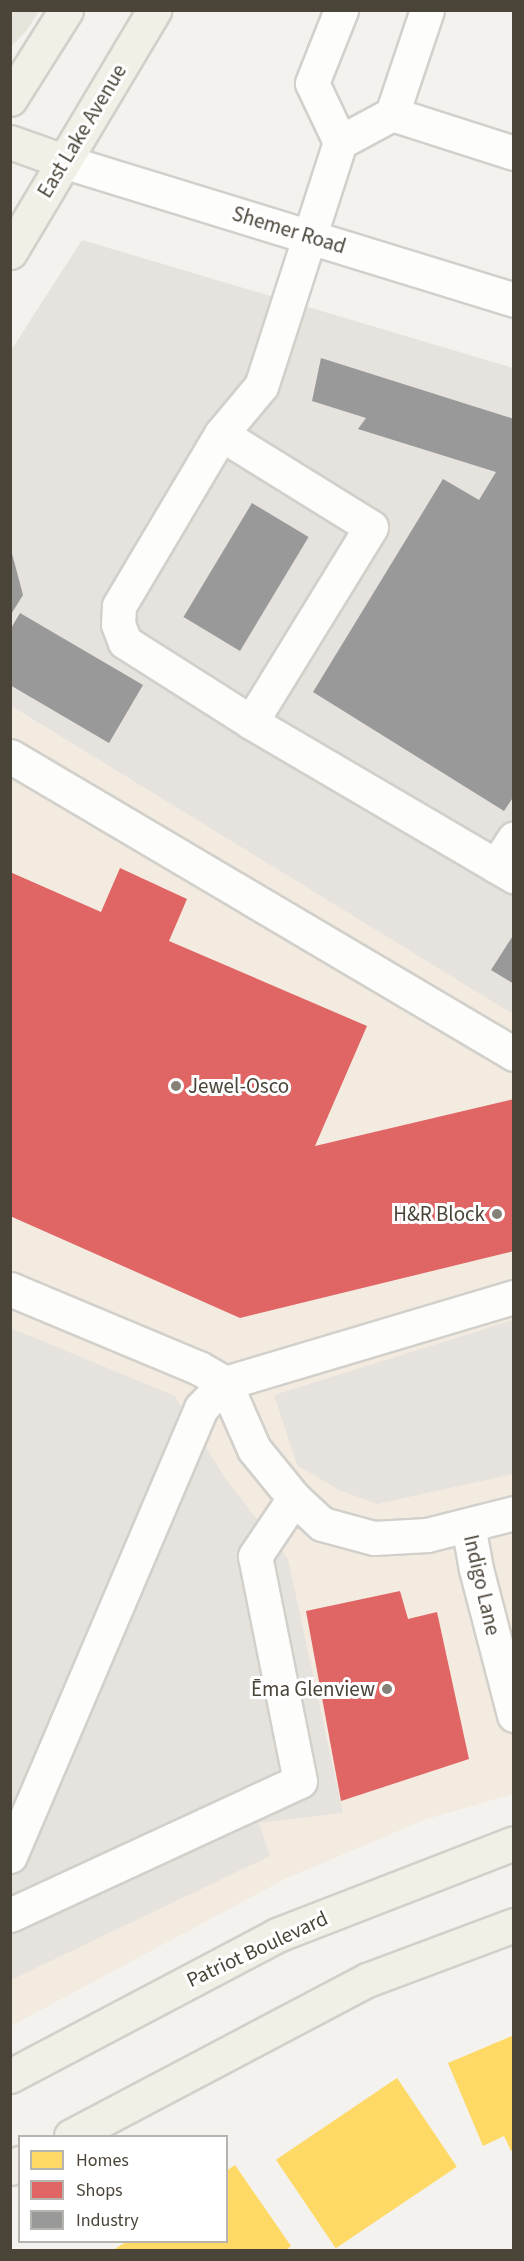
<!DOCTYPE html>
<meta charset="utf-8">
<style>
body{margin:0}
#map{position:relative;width:524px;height:2261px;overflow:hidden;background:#f4f2ee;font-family:"Source Sans 3",sans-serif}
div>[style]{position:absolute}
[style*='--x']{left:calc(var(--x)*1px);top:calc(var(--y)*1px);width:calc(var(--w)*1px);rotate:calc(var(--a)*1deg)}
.residential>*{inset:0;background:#e7e4dc}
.commercial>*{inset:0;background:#f3ebdf}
.industrial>*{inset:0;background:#e6e2de}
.parking>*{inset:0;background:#e6e3df}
.homes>*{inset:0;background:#ffd966;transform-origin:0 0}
.shops>*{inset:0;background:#e06666}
.industry>*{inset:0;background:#999;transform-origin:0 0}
.roads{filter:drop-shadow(2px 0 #d2d0cb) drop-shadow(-2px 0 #d2d0cb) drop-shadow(0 2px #d2d0cb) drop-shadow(0 -2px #d2d0cb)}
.minor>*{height:33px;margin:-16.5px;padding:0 16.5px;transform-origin:16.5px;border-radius:16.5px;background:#fdfdfc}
.major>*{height:33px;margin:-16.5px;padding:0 16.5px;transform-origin:16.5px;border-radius:16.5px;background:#f2efe6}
.dots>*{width:16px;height:16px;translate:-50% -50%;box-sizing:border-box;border:3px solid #fff;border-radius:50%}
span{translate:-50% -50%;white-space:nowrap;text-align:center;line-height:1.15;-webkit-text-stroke:6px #fff;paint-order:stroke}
.street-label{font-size:21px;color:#4b4439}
.poi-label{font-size:21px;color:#4b4439}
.left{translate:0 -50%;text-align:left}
.right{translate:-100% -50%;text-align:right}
.frame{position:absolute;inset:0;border:12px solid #4b4439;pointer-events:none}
.legend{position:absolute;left:18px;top:2135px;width:210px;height:108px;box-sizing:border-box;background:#fff;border:2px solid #b7b4b0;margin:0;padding:8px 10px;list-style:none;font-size:18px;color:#4b4439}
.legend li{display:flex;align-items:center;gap:12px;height:30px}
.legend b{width:30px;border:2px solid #b7b4b0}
</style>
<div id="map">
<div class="residential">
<div style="clip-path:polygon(11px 10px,39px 11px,27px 30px,11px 47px)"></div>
</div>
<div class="commercial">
<div style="clip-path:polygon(10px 706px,514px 1014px,513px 1794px,424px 1820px,285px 1879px,11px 2026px)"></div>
</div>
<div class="industrial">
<div style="clip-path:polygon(82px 240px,513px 368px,513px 1014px,11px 706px,10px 352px)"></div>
</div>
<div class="parking">
<div style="clip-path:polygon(513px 1320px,513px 1474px,377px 1504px,339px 1490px,297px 1465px,274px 1395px)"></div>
<div style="clip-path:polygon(11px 1328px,175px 1396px,225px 1478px,288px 1559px,343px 1813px,259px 1823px,270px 1856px,11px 1980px)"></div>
</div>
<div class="homes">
<div style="clip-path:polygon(514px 2035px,514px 2150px,511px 2151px,504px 2136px,483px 2146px,448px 2063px)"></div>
<div style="left:397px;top:2078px;width:107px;height:146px;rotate:56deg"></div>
<div style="clip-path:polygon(235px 2165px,291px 2246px,286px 2250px,113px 2250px,126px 2242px,226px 2242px,226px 2171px)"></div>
</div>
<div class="shops">
<div style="clip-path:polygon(120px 868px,187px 899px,169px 941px,367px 1026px,315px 1146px,514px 1099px,514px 1251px,240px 1318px,10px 1216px,10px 872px,101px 912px)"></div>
<div style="clip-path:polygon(400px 1591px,408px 1619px,437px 1612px,469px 1759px,341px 1801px,306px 1611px)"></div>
</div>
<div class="industry">
<div style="clip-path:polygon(321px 358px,514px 419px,514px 796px,504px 811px,313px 692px,443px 479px,479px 500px,496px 472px,358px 429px,366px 418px,312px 401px)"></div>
<div style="left:252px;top:503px;width:66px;height:133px;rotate:31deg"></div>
<div style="clip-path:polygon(10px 546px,23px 595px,10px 616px)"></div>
<div style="clip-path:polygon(20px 613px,143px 685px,109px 743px,10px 685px,10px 630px)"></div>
<div style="clip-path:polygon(514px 934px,514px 984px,491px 970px)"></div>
</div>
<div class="roads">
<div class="minor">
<div style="--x:392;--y:114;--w:110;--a:-71.4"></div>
<div style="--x:340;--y:142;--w:65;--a:-115.4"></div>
<div style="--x:312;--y:83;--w:79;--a:-68.3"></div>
<div style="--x:514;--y:153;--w:128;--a:-162.3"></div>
<div style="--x:392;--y:114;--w:59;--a:151.7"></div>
<div style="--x:340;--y:142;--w:256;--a:107.9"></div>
<div style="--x:261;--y:386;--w:62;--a:129.8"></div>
<div style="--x:221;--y:434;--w:176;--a:31.8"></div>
<div style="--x:371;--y:527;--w:229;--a:121.6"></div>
<div style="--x:251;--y:722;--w:305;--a:30.4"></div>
<div style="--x:63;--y:161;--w:472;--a:17.1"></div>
<div style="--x:221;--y:434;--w:200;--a:120.7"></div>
<div style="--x:119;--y:606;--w:18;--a:93"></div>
<div style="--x:118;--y:624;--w:19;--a:69"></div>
<div style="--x:125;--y:642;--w:149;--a:32.4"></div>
<div style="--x:10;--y:756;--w:586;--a:30.59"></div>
<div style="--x:496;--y:866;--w:33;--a:-57"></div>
<div style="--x:10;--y:1289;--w:205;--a:22.7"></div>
<div style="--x:199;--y:1368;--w:30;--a:30"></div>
<div style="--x:225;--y:1383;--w:72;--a:66.3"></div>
<div style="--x:254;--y:1449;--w:63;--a:50.8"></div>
<div style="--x:294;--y:1498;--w:38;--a:43"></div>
<div style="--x:322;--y:1524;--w:54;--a:15.1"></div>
<div style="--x:374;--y:1538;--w:53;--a:-3.2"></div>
<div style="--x:427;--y:1535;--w:90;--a:-14.2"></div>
<div style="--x:468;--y:1525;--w:45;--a:79.7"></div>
<div style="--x:476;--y:1569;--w:151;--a:75.4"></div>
<div style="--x:10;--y:1856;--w:487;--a:-66.9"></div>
<div style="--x:201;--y:1408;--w:35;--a:-46"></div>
<div style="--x:225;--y:1383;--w:302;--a:-16.6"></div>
<div style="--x:10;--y:1915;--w:319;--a:-24.8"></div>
<div style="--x:300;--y:1781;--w:229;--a:-101.3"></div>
<div style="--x:255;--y:1556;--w:70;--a:-56.1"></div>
</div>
<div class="major">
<div style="--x:10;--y:99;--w:105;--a:-57.8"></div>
<div style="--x:10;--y:142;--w:56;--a:19.7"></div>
<div style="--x:10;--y:252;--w:282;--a:-59.2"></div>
<div style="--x:10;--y:2076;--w:302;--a:-27.8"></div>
<div style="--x:277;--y:1935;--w:254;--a:-21.2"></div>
<div style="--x:71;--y:2136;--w:335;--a:-27.8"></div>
<div style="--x:367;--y:1980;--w:157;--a:-20.5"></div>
<div style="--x:10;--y:2168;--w:11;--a:-27"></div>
</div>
</div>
<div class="dots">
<div style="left:176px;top:1086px;background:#868178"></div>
<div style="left:497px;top:1214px;background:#868178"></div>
<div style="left:387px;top:1689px;background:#868178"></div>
</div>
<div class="street-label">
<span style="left:82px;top:131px;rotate:-59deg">East Lake Avenue</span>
<span style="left:289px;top:230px;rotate:17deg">Shemer Road</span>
<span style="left:482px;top:1585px;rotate:77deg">Indigo Lane</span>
<span style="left:257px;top:1949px;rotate:-25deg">Patriot Boulevard</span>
</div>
<div class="poi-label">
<span class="left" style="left:188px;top:1086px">Jewel-Osco</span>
<span class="right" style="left:485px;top:1214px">H&amp;R Block</span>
<span class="right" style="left:375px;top:1689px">Ēma Glenview</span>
</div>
<div class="frame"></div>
<ul class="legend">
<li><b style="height:16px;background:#ffd966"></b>Homes</li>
<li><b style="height:16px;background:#e06666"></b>Shops</li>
<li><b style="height:16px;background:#999"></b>Industry</li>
</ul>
</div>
